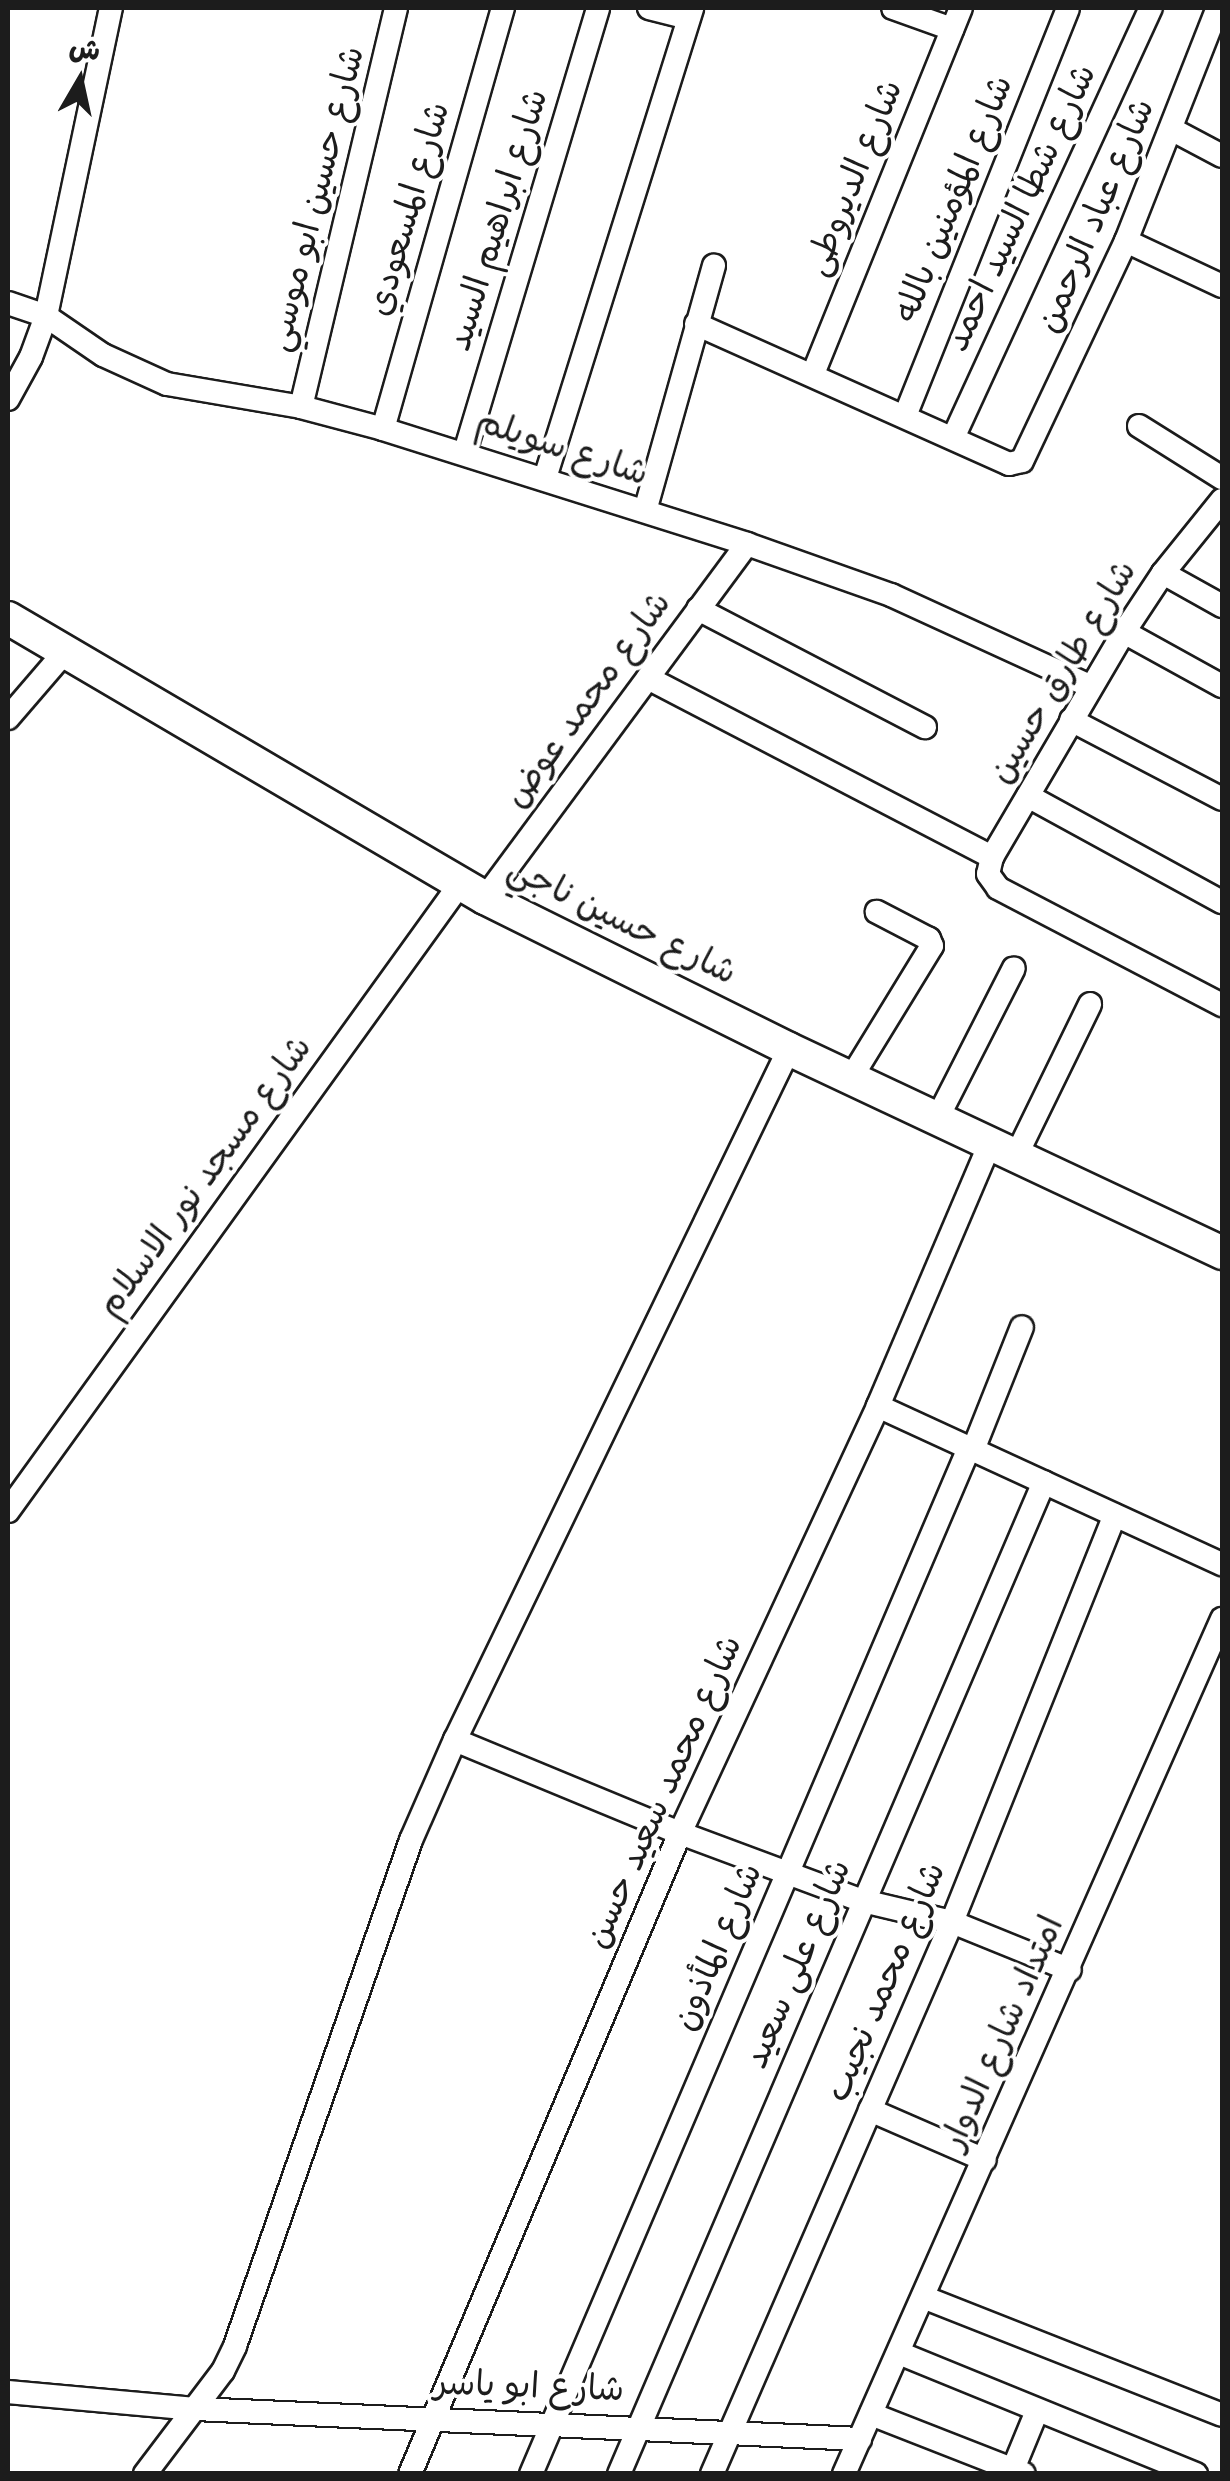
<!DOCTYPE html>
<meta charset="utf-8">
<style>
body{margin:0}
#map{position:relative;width:1230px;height:2481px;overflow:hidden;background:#fff;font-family:"Balsamiq Sans","Playpen Sans Arabic",sans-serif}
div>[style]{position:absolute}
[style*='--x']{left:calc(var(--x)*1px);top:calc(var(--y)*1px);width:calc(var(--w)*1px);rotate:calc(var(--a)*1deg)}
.roads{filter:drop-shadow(2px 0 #1c1c1c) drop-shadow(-2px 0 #1c1c1c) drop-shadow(0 2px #1c1c1c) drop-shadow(0 -2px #1c1c1c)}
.street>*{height:22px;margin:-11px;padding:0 11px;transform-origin:11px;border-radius:11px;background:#fff}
.secondary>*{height:32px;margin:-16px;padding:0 16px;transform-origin:16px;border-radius:16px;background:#fff}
span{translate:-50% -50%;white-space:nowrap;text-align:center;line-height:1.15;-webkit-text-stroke:8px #fff;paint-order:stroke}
.street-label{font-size:35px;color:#1c1c1c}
.frame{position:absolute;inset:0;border:10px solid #1c1c1c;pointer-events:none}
.north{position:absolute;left:30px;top:30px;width:100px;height:100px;-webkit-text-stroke:8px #fff;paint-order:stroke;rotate:9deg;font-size:28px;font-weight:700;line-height:40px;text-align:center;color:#1c1c1c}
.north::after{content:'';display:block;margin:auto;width:35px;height:45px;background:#1c1c1c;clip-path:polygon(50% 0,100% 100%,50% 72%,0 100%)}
</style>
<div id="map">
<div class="roads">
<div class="street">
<div style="--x:649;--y:8;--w:40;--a:14.4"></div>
<div style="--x:893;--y:8;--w:63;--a:19.6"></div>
<div style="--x:1173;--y:130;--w:55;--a:28"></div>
<div style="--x:1126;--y:241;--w:106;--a:25.1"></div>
<div style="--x:8;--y:303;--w:40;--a:18.9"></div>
<div style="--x:46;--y:316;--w:69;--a:34.4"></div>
<div style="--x:103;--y:355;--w:70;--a:24.4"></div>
<div style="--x:167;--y:384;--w:136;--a:9.7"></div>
<div style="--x:301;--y:407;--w:85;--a:15"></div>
<div style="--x:383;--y:429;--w:382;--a:17.5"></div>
<div style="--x:747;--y:544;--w:153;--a:19.5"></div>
<div style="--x:891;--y:595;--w:219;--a:24.6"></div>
<div style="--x:696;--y:324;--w:343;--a:24.1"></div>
<div style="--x:1009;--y:464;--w:13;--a:-13"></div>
<div style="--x:1022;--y:461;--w:243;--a:-64.7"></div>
<div style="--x:1126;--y:241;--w:251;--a:-68.5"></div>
<div style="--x:813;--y:374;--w:395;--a:-68"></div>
<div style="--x:8;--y:399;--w:48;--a:-61.3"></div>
<div style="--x:31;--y:357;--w:44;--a:-69.9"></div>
<div style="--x:46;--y:316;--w:315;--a:-78.1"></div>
<div style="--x:301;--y:407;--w:410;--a:-76.6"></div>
<div style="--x:905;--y:416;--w:439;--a:-68.2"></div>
<div style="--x:1139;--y:426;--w:98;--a:32.1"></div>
<div style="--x:383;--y:429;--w:438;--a:-74.1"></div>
<div style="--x:953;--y:438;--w:473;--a:-65.3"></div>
<div style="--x:465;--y:452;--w:463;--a:-73.3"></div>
<div style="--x:545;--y:478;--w:492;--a:-72.6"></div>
<div style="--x:1222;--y:500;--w:94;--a:128.9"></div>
<div style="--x:1163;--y:573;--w:71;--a:123.5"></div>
<div style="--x:1124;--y:632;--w:261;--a:120.4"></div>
<div style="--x:992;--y:857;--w:17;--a:103"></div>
<div style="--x:988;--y:874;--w:17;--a:54"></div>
<div style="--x:998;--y:888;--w:253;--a:27.6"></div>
<div style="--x:645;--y:511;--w:255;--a:-74.3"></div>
<div style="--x:1163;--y:573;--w:68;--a:29.2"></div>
<div style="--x:698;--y:609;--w:256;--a:27.5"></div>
<div style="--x:1124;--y:632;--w:112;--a:28.9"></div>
<div style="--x:648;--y:678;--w:388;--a:27.5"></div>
<div style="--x:8;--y:718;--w:84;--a:-49.3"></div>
<div style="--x:1071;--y:720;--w:170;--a:27.6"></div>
<div style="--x:1028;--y:796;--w:221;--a:28.7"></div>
<div style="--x:485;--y:898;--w:440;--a:-53.5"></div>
<div style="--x:851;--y:1078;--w:155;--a:-58.5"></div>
<div style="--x:932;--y:946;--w:8;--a:-113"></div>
<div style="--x:929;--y:939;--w:59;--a:-152.6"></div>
<div style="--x:937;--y:1119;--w:169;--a:-63"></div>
<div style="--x:1016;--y:1156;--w:169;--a:-64"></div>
<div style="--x:878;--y:1406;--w:379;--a:24.7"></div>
<div style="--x:973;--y:1450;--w:132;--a:-68.3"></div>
<div style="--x:8;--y:1511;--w:773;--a:-54.21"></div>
<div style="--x:455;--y:1740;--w:243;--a:22.5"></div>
<div style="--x:680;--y:1833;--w:195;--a:20.4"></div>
<div style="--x:863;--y:1901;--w:91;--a:13.3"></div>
<div style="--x:952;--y:1922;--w:127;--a:22.1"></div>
<div style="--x:870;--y:2110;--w:125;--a:23.5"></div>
<div style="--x:923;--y:2297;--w:321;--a:21.5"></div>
<div style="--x:899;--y:2353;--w:321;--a:22.2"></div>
<div style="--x:8;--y:2392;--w:188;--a:5.2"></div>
<div style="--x:195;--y:2409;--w:666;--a:2.58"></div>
<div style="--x:871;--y:2414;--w:164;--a:21.4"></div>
<div style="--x:145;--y:2474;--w:129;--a:-52.9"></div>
<div style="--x:223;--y:2371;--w:28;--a:-64"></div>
<div style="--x:235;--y:2346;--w:536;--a:-70.82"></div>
<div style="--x:411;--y:1840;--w:109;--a:-66.3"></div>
<div style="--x:455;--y:1740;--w:767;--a:-64.2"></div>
<div style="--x:410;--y:2474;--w:696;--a:-67.16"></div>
<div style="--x:680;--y:1833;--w:471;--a:-65.1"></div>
<div style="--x:878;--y:1406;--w:285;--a:-66.9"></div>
<div style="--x:531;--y:2474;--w:1116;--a:-66.88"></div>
<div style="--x:619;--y:2474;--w:1079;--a:-66.81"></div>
<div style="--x:712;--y:2474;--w:602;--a:-66.5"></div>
<div style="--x:952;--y:1922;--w:438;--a:-68.2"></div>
<div style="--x:844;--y:2474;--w:935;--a:-66.15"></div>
<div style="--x:1011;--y:2474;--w:68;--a:-67.6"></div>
</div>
<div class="secondary">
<div style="--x:8;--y:618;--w:553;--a:30.41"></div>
<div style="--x:485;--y:898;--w:339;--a:26.4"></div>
<div style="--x:789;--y:1049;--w:479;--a:25.2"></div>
</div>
</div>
<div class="street-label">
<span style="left:854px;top:178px;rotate:-68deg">شارع الديروطى</span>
<span style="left:316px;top:199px;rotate:-76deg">شارع حسين ابو موسي</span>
<span style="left:954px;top:199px;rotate:-68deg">شارع المؤمنين بالله</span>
<span style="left:1021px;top:208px;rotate:-65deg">شارع شطا السيد احمد</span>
<span style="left:409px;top:209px;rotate:-74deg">شارع المسعودي</span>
<span style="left:1096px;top:216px;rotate:-67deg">شارع عباد الرحمن</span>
<span style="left:498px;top:220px;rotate:-73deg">شارع ابراهيم السيد</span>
<span style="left:562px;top:448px;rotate:18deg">شارع سويلم</span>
<span style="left:1063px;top:672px;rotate:-59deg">شارع طارق حسين</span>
<span style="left:588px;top:700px;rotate:-54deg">شارع محمد عوض</span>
<span style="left:622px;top:921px;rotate:26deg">شارع حسين ناجي</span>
<span style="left:205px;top:1177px;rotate:-54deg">شارع مسجد نور الاسلام</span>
<span style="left:664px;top:1792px;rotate:-66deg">شارع محمد سعيد حسن</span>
<span style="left:718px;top:1947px;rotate:-67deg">شارع المأذون</span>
<span style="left:798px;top:1964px;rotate:-67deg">شارع على سعيد</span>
<span style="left:886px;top:1982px;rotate:-67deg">شارع محمد نجيب</span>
<span style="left:1003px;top:2033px;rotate:-66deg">امتداد شارع الدوار</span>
<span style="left:529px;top:2387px;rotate:2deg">شارع ابو ياسر</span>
</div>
<div class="frame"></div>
<div class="north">ش</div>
</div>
